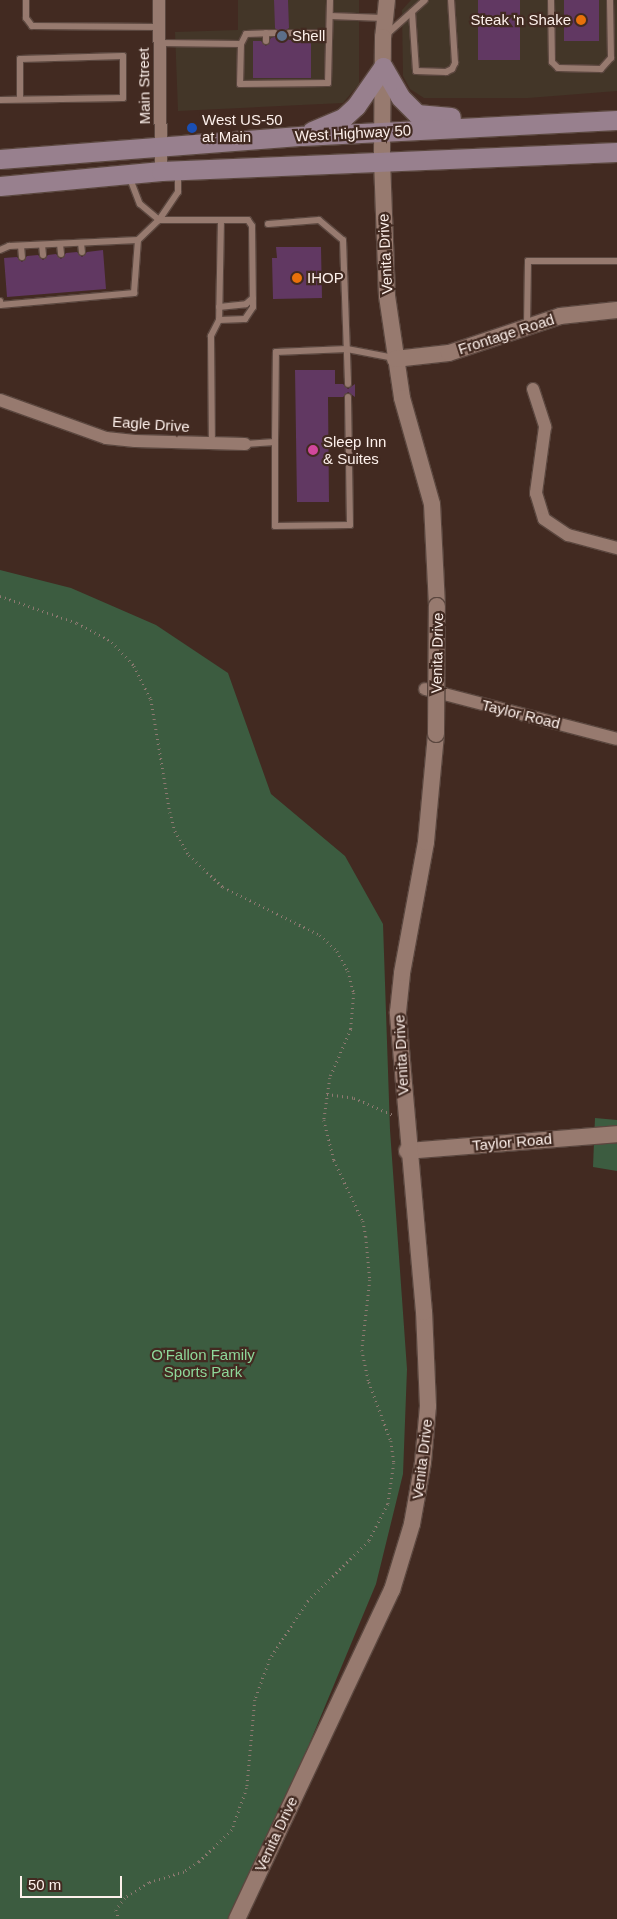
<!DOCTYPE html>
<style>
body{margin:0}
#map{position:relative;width:617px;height:1919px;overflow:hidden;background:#422a21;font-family:Helvetica,sans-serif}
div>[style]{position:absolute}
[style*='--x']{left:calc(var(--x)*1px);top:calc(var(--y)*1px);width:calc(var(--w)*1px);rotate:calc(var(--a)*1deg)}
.commercial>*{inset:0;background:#433628}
.green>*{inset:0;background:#3c5c40}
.building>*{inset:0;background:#613862;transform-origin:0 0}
.path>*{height:2.5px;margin-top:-1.25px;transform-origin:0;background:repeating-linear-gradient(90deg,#8d7971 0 1px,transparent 0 5px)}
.roads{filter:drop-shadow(1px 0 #5b473f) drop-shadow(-1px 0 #5b473f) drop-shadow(0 1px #5b473f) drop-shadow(0 -1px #5b473f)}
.service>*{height:6px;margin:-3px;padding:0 3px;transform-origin:3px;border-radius:3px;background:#977a6f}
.minor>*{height:12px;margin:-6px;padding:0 6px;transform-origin:6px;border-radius:6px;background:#977a6f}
.tertiary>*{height:16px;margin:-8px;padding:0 8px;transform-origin:8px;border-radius:8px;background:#977a6f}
.secondary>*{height:19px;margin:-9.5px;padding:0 9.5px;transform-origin:9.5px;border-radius:9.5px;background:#98808e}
.bridges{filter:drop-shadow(1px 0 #5b473f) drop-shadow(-1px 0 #5b473f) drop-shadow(0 1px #5b473f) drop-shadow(0 -1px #5b473f)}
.tertiary-bridge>*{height:16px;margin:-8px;padding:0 8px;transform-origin:8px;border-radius:8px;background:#977a6f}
.dots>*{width:14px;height:14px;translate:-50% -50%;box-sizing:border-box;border:2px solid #422a21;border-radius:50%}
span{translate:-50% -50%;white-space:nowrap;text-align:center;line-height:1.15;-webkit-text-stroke:4.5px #422a21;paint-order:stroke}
.poi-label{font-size:15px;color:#fdf0eb}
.right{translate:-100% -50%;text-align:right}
.left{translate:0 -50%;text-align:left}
.street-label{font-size:15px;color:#fdf0eb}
.park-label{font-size:15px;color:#8ed799}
.scale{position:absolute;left:20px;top:1876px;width:102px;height:22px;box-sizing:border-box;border:2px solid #fdf0eb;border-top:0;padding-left:6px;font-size:15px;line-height:18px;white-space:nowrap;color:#fdf0eb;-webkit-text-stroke:4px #422a21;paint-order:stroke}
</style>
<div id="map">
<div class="commercial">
<div style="clip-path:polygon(238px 0,359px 0,359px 84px,343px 103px,178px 111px,175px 32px,238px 30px)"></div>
<div style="clip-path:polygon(411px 0,617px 0,617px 91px,528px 98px,424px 98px,410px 89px,403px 76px,402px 10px)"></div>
</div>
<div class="green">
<div style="clip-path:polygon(0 570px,71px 588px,156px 625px,228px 673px,271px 794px,345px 856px,383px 924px,390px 1130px,407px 1369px,403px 1474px,376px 1584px,308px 1747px,229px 1919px,0 1919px)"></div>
<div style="clip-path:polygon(595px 1118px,617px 1120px,617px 1171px,593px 1167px)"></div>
</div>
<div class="building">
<div style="clip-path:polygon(274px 0,288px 0,289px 28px,284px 31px,285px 36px,289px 40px,311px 40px,311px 78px,253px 78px,253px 41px,261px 41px,266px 46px,271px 38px,280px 35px,275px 28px)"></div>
<div style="left:478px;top:0;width:42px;height:60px"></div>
<div style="left:564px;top:0;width:35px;height:41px"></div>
<div style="clip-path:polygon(276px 247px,321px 247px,322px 298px,273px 299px,272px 258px,277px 258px)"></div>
<div style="clip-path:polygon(103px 250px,106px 289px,7px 297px,4px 258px,17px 257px,22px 262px,27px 256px,38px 255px,43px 260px,48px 255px,56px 254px,61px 259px,66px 253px,77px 252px,82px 257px,87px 252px)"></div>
<div style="clip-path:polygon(295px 370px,335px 370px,335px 384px,343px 384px,348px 389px,355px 384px,355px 397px,348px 392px,343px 397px,328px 397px,329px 502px,297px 502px)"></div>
</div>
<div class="path">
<div style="--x:0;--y:596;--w:82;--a:19.3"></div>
<div style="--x:77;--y:623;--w:40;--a:28"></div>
<div style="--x:112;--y:642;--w:33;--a:47"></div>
<div style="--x:134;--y:666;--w:37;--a:63"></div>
<div style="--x:151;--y:699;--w:115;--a:80.5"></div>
<div style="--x:170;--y:812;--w:20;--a:75"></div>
<div style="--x:175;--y:831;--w:28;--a:60"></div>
<div style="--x:189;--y:855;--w:47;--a:43.3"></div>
<div style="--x:223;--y:887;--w:108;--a:26.3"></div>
<div style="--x:320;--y:935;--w:23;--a:43"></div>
<div style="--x:337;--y:951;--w:23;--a:61"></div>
<div style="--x:348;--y:971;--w:23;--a:75"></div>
<div style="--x:354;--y:993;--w:36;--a:95"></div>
<div style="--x:351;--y:1029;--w:53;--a:113.2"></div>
<div style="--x:330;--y:1078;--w:42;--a:98.1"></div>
<div style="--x:324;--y:1120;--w:41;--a:76"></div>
<div style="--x:334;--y:1160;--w:68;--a:64.6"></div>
<div style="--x:363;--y:1221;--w:16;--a:79"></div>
<div style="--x:366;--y:1237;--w:43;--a:84.7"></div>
<div style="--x:370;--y:1280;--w:70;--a:96.5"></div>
<div style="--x:362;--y:1350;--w:33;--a:78"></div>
<div style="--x:369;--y:1382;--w:63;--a:69.6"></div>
<div style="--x:391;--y:1441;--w:22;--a:82"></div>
<div style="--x:394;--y:1463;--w:41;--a:98.3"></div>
<div style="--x:388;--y:1504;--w:42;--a:117.2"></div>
<div style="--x:369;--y:1541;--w:86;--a:135.5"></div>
<div style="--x:308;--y:1601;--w:69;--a:123.2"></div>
<div style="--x:270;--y:1659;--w:44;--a:110.1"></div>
<div style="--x:255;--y:1700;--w:88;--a:95.2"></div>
<div style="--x:247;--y:1788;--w:45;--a:109.7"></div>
<div style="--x:232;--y:1830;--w:46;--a:135.9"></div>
<div style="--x:199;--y:1862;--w:18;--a:146"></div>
<div style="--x:184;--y:1872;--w:37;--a:163"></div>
<div style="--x:149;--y:1883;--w:28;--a:148"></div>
<div style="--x:125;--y:1898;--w:15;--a:127"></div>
<div style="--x:116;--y:1910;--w:9;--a:72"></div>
<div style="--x:327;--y:1094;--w:27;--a:8"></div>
<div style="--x:354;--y:1098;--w:43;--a:23.6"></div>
</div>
<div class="roads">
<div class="service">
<div style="--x:26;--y:0;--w:18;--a:90"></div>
<div style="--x:26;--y:18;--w:10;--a:53"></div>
<div style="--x:32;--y:26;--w:127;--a:0.5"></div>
<div style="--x:551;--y:0;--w:62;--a:89.1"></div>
<div style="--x:552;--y:62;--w:8;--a:45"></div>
<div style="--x:558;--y:68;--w:43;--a:1.3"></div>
<div style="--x:601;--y:69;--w:15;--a:-48"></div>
<div style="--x:611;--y:58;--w:58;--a:-91"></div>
<div style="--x:412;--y:12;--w:59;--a:86.1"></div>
<div style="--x:416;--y:71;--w:30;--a:2"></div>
<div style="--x:446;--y:72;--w:7;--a:-27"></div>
<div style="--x:452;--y:69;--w:7;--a:-63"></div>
<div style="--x:455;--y:63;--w:63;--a:-93.6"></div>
<div style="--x:330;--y:16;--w:54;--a:2.1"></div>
<div style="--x:289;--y:33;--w:40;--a:0"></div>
<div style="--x:386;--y:35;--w:52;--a:-41.9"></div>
<div style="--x:266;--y:41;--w:8;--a:-90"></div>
<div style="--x:160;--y:43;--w:81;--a:0.7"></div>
<div style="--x:241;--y:44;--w:40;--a:91.4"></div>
<div style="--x:240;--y:84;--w:88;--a:-0.7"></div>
<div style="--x:328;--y:83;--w:83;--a:-88.6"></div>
<div style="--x:241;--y:44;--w:11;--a:-63"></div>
<div style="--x:246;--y:34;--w:29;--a:-2"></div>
<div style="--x:0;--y:100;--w:123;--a:-0.9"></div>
<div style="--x:123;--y:98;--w:42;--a:-90"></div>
<div style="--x:123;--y:56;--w:103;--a:178.3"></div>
<div style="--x:20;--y:59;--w:40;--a:90"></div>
<div style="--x:129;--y:176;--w:30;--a:69"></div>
<div style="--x:140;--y:204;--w:25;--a:40"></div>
<div style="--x:159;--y:220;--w:34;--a:-56"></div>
<div style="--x:178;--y:192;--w:20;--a:-90"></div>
<div style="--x:268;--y:224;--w:51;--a:-4.5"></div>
<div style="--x:319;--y:220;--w:31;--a:40"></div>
<div style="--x:343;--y:240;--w:144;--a:88"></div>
<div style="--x:81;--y:243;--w:9;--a:84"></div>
<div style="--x:60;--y:244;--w:10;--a:84"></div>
<div style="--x:42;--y:245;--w:10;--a:84"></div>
<div style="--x:21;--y:246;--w:11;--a:85"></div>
<div style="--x:0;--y:250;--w:10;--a:-24"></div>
<div style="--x:9;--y:246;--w:129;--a:-2.7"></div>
<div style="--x:138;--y:240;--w:29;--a:-44"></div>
<div style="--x:159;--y:220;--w:62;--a:0"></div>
<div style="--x:221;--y:220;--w:100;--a:91.1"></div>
<div style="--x:219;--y:320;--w:18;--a:117"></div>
<div style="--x:211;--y:336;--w:107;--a:89.5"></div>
<div style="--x:0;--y:301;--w:4;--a:90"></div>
<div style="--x:0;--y:305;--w:135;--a:-5.1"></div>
<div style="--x:134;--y:293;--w:53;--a:-85.7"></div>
<div style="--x:219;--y:307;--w:27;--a:-6"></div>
<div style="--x:246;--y:304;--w:9;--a:-41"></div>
<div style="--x:219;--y:320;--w:26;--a:-2"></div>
<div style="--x:245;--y:319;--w:14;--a:-56"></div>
<div style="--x:253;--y:307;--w:81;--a:-90.7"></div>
<div style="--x:252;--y:226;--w:7;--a:-124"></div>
<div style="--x:248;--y:220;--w:27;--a:180"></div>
<div style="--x:527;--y:325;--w:64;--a:-89.1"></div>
<div style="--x:528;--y:261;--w:89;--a:0"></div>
<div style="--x:275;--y:442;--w:90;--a:-89.4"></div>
<div style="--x:276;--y:352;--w:71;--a:-2.4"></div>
<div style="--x:347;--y:349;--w:48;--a:10.8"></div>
<div style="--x:245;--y:444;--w:30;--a:-4"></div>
<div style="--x:275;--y:442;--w:84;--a:90"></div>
<div style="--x:275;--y:526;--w:75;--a:-0.8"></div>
<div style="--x:350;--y:525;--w:128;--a:-90.9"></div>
</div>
<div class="minor">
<div style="--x:159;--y:0;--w:171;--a:89.3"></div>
<div style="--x:533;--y:389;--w:40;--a:72"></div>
<div style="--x:545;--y:427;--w:67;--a:97.8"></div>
<div style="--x:536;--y:493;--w:27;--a:73"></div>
<div style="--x:544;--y:519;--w:29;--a:34"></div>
<div style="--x:568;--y:535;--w:51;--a:14.9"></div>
<div style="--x:0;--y:400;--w:113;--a:19.7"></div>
<div style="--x:106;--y:438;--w:29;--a:6"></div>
<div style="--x:135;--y:441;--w:110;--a:1.6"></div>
<div style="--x:425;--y:689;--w:198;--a:14.6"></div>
</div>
<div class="tertiary">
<div style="--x:387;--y:0;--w:37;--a:96"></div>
<div style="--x:383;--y:37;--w:123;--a:90.5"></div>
<div style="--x:382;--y:160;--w:136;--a:87.9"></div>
<div style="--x:387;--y:296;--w:103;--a:81.6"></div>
<div style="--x:402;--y:398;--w:110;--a:74.2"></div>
<div style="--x:432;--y:504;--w:102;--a:87.2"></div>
<div style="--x:395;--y:359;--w:54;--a:-6.3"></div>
<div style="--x:449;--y:353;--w:117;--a:-18.4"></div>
<div style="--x:560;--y:316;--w:57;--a:-6"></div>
<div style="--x:407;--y:1151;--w:211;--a:-4.6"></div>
<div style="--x:237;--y:1919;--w:364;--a:-64.8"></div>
<div style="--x:392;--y:1590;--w:69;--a:-73.1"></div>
<div style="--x:412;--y:1524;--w:63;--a:-79.9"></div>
<div style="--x:423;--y:1462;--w:56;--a:-84.9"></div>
<div style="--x:428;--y:1406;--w:94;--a:-92.4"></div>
<div style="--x:424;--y:1312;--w:301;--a:-95"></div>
<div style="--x:398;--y:1012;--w:39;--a:-84"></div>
<div style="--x:402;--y:973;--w:133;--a:-79.6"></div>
<div style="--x:426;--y:842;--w:108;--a:-84.7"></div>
</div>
<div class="secondary">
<div style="--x:312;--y:131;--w:34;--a:-23"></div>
<div style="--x:343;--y:118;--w:18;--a:-43"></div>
<div style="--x:356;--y:106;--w:47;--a:-55.3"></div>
<div style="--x:383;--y:67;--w:34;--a:60"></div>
<div style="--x:400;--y:97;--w:24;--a:45"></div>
<div style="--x:417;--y:114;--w:34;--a:5"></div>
<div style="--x:0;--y:159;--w:303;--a:-4.4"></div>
<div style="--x:302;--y:136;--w:315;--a:-2.9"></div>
<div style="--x:0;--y:186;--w:162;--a:-5.3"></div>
<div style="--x:161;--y:171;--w:456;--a:-2.4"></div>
</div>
</div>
<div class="bridges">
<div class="tertiary-bridge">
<div style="--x:436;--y:734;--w:128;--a:-89.6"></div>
</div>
</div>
<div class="dots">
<div style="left:581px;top:20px;background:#e8710a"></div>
<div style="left:282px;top:36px;background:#5c6f8a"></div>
<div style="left:192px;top:128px;background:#1a4fb4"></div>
<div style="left:297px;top:278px;background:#e8710a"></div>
<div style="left:313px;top:450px;background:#d1479c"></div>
</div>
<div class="poi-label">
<span class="right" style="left:571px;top:20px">Steak 'n Shake</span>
<span class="left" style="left:292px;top:36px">Shell</span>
<span class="left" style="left:202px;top:128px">West US-50<br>at Main</span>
<span class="left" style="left:307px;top:278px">IHOP</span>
<span class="left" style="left:323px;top:450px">Sleep Inn<br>&amp; Suites</span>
</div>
<div class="street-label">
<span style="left:144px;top:86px;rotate:-91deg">Main Street</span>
<span style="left:353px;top:133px;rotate:-3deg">West Highway 50</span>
<span style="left:385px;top:254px;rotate:-93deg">Venita Drive</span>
<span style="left:506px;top:334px;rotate:-18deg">Frontage Road</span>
<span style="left:151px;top:424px;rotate:4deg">Eagle Drive</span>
<span style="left:437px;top:653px;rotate:-89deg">Venita Drive</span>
<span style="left:521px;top:714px;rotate:14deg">Taylor Road</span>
<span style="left:401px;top:1055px;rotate:-93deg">Venita Drive</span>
<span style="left:512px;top:1142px;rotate:-5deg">Taylor Road</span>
<span style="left:422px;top:1459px;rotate:-83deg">Venita Drive</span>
<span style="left:276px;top:1834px;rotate:-65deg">Venita Drive</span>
</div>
<div class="park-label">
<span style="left:203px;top:1363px">O'Fallon Family<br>Sports Park</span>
</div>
<div class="scale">50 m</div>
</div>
